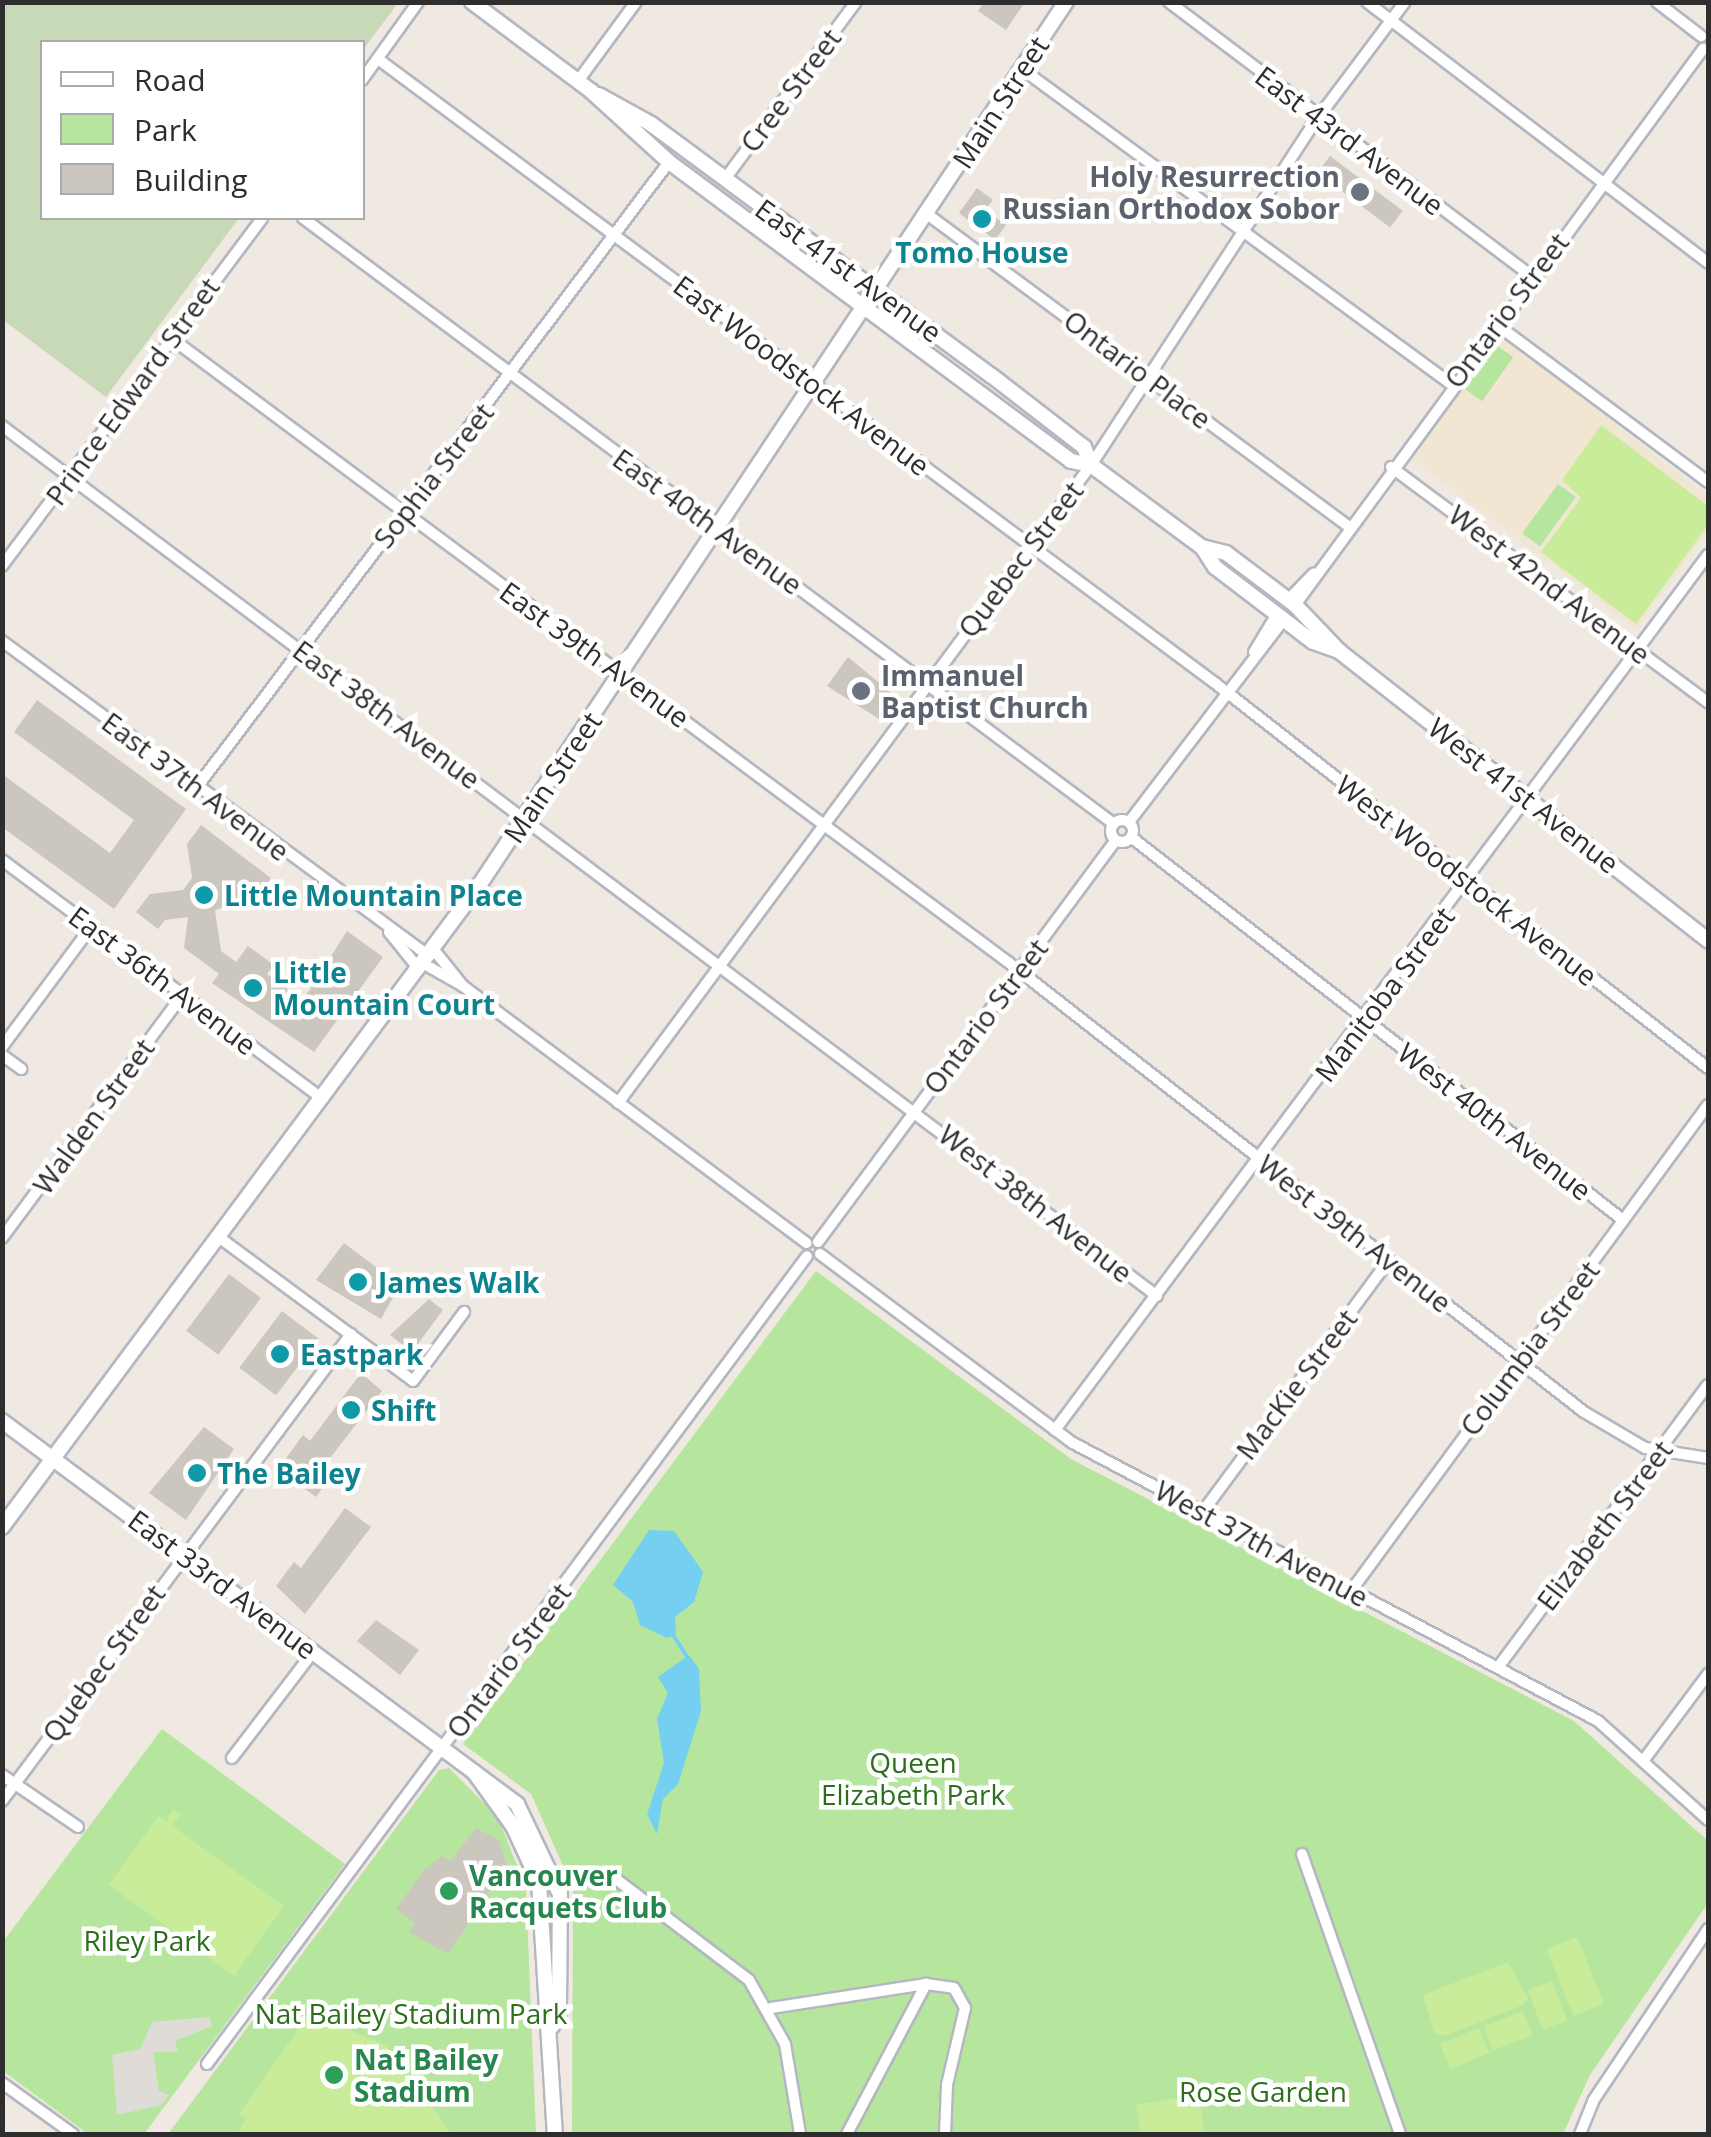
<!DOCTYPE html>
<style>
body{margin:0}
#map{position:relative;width:1711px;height:2137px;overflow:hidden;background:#efe9e1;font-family:"Open Sans",sans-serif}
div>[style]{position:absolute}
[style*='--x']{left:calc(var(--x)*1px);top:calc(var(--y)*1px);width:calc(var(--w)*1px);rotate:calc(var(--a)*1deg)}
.education>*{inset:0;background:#f0e6d1}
.green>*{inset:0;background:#b6e59e;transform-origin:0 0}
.cemetery>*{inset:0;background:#c8d9b8}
.pitch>*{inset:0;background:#c9ec9a;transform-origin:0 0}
.plaza>*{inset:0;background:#dfdcd8}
.water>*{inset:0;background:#75cff0}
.stream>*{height:4px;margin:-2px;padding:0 2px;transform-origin:2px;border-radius:2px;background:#75cff0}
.building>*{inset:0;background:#cbc7bf;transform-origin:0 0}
.roads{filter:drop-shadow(2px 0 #b4b7c1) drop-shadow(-2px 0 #b4b7c1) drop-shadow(0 2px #b4b7c1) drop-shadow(0 -2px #b4b7c1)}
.street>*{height:10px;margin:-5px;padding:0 5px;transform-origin:5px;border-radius:5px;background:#fff}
.street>.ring{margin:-5px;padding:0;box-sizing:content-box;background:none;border:10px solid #fff;border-radius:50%}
.secondary>*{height:14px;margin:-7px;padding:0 7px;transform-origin:7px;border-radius:7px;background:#fff}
.dots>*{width:28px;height:28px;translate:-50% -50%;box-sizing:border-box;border:5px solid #fff;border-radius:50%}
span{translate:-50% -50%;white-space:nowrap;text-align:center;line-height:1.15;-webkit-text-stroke:9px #fff;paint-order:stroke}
.street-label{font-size:28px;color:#2e2e2e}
.worship-label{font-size:28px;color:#5b616d;font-weight:700}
.right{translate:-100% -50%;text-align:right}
.left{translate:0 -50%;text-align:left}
.culture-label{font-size:28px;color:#0d838f;font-weight:700}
.park-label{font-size:28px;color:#2c6e1b}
.leisure-label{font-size:28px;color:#27864d;font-weight:700}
.frame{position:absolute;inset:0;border:5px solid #2e2e2e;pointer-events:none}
.legend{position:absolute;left:40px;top:40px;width:325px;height:180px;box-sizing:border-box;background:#fff;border:2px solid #ababab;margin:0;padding:12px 18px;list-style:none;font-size:30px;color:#2e2e2e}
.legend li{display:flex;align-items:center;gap:20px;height:50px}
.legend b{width:50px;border:2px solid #ababab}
</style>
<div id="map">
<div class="education">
<div style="clip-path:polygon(1498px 333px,1708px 497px,1708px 531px,1636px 629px,1410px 457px)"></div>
</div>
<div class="green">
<div style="left:1496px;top:345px;width:21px;height:54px;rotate:35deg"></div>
<div style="left:1558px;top:484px;width:22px;height:61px;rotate:36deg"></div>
<div style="clip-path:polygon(816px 1271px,1071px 1459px,1574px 1721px,1708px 1841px,1708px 1903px,1590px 2075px,1563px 2134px,572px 2134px,573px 1888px,531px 1794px,463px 1744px)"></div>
<div style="clip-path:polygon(162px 1729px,345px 1864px,144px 2134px,88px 2134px,3px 2071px,2px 1943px)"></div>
<div style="clip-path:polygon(449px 1768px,498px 1817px,526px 1889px,536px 2134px,168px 2134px,439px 1770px)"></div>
</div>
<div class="cemetery">
<div style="clip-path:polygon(3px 2px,398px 3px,363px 50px,362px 42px,42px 42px,42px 218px,239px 218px,106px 397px,3px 320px)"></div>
</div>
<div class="pitch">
<div style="clip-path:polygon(1601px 425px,1708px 506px,1708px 525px,1636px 624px,1541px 552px,1581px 498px,1562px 480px)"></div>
<div style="clip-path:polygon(172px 1809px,182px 1814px,171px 1825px,284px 1906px,234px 1976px,109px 1885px,158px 1816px,167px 1821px)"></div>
<div style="left:1577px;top:1937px;width:72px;height:33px;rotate:68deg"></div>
<div style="clip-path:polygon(1508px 1962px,1528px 1998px,1523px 2005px,1445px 2036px,1434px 2033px,1423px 1995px)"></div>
<div style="left:1552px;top:1981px;width:42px;height:26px;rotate:69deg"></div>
<div style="left:1523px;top:2011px;width:26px;height:42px;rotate:69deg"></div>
<div style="clip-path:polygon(309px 2014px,389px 2046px,385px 2055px,398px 2060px,394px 2071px,415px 2079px,450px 2134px,237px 2134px,246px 2119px,239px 2114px)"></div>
<div style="left:1479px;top:2028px;width:27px;height:42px;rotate:68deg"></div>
<div style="clip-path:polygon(1199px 2095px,1205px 2134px,1141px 2134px,1136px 2105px)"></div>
</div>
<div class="plaza">
<div style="clip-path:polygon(209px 2017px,212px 2026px,175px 2041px,178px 2052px,153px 2052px,159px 2091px,169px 2095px,161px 2105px,117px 2115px,112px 2055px,140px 2049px,152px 2022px)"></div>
</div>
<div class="water">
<div style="clip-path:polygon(649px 1530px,674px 1531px,703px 1572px,694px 1602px,675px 1617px,676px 1634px,667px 1638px,640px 1625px,633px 1602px,613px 1585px)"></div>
<div style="clip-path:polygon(689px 1655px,699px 1669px,701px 1711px,678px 1784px,663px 1799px,657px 1834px,647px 1814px,664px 1763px,657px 1719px,668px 1693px,658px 1677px)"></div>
</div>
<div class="stream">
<div style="--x:673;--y:1635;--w:24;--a:57"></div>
</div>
<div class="building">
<div style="clip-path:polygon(984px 2px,1025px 2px,1006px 30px,978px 11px)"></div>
<div style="left:1330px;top:156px;width:91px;height:21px;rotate:37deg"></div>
<div style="clip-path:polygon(977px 188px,993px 200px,985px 210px,1006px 225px,995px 240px,959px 213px)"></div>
<div style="clip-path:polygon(848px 657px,895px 696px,879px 719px,827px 686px)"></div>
<div style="clip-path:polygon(37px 700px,186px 809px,114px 909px,2px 827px,2px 774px,110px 853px,134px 820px,14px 732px)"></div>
<div style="clip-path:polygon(201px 825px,271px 878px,258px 897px,215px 910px,221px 951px,236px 962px,248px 946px,274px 965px,267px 974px,303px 1000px,347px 931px,383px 957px,314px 1052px,212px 983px,219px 974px,184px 948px,188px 917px,165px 920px,158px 929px,136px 912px,150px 894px,183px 890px,192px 878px,187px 844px)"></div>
<div style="clip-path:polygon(344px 1243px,400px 1285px,381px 1319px,316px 1280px)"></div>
<div style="left:229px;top:1274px;width:40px;height:71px;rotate:37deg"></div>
<div style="clip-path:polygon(429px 1299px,443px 1310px,412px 1352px,390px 1335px)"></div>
<div style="left:282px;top:1311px;width:46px;height:71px;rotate:37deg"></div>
<div style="clip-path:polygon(361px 1373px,382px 1391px,320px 1471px,330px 1478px,316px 1497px,278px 1469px,303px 1435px,310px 1441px)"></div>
<div style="clip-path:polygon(204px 1427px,234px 1449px,186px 1520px,149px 1493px)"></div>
<div style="clip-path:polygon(345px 1508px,371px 1527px,305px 1614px,276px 1586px,294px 1562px,301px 1568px)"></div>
<div style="clip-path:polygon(376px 1620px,419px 1650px,400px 1675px,357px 1641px)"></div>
<div style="clip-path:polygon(476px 1828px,499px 1840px,507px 1865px,448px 1954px,409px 1932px,415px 1923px,396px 1909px,425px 1869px,442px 1856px,450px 1862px)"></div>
</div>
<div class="roads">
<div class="street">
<div style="--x:1169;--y:2;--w:454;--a:37.1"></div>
<div style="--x:1367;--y:2;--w:429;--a:37.4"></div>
<div style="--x:1657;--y:2;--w:56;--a:37.7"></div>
<div style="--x:378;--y:59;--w:1044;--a:36.71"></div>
<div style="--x:1215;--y:683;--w:626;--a:37.99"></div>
<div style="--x:1022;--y:69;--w:532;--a:36.29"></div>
<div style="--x:362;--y:80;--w:96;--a:-54.3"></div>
<div style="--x:578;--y:81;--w:98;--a:-53.7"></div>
<div style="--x:725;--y:179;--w:220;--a:-53.5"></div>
<div style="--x:927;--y:214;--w:524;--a:36.54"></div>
<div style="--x:303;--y:218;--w:1012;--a:36.77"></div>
<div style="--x:1496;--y:324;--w:264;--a:36.7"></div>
<div style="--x:171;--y:338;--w:1044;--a:36.71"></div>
<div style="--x:1008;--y:962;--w:731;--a:38"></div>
<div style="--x:1584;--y:1412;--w:71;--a:30.5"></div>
<div style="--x:1645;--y:1448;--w:64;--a:9"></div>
<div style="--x:2;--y:426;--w:1446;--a:36.99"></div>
<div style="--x:1391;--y:467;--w:395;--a:36.6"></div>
<div style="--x:2;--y:566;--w:434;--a:-53.2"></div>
<div style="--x:1288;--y:600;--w:37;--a:-46"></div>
<div style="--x:1295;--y:605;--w:690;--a:-53.73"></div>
<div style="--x:2;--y:641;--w:531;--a:36.42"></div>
<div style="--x:1254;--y:652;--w:44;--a:-58.8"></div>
<div style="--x:197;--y:787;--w:783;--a:-52.94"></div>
<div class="ring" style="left:1111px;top:820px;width:12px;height:12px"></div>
<div style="--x:1129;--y:822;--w:255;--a:-52.6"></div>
<div style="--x:1131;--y:837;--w:624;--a:37.9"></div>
<div style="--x:2;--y:860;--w:400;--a:36.7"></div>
<div style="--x:389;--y:932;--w:48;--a:51"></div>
<div style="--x:434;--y:950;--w:46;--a:51.1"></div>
<div style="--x:463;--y:986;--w:429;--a:36.8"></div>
<div style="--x:424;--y:964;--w:45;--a:29.4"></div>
<div style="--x:2;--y:1047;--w:151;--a:-53.4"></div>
<div style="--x:2;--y:1055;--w:24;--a:36"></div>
<div style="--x:618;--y:1103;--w:794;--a:-53.45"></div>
<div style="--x:1091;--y:465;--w:403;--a:-56.9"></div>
<div style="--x:1311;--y:127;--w:156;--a:-53.1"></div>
<div style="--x:2;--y:1238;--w:304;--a:-53.4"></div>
<div style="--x:220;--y:1238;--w:240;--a:36.5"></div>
<div style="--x:413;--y:1381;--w:86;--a:-53.5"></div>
<div style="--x:818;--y:1242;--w:500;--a:-53.45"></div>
<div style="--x:820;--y:1254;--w:316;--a:36.8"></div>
<div style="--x:1073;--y:1443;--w:594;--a:27.9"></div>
<div style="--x:1598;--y:1721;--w:148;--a:42"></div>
<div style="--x:1055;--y:1430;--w:1092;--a:-53.27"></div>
<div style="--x:1204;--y:1510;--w:311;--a:-53.5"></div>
<div style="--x:1351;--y:1591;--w:603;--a:-53.7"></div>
<div style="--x:1499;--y:1666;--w:350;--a:-53.4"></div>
<div style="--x:232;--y:1758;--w:133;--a:-52.6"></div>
<div style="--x:1643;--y:1761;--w:109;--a:-53.2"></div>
<div style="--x:2;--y:1775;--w:92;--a:34.4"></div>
<div style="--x:2;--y:1801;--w:583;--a:-53.23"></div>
<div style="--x:1302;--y:1854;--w:297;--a:70.7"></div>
<div style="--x:549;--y:1879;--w:63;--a:-2.7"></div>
<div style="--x:612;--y:1876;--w:172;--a:37.2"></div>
<div style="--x:749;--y:1980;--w:73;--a:60.6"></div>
<div style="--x:785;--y:2044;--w:91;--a:80.5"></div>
<div style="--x:771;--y:2008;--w:157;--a:-8.8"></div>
<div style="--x:926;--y:1984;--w:28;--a:8"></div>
<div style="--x:954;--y:1988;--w:23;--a:61"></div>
<div style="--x:965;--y:2008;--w:79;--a:103.2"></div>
<div style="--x:947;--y:2085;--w:49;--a:92.3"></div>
<div style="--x:207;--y:2064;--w:1006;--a:-53.4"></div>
<div style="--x:2;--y:2083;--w:87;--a:35.7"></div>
<div style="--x:847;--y:2134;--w:170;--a:-62.2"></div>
<div style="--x:1580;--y:2134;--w:35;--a:-68"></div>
<div style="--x:1593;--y:2101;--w:207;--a:-56.2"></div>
</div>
<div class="secondary">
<div style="--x:472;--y:2;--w:149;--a:36.8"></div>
<div style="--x:591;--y:91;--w:105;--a:42.3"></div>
<div style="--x:669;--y:162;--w:501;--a:36.64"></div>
<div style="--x:1071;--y:461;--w:20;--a:11"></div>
<div style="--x:1091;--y:465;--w:138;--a:36.5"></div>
<div style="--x:1202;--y:547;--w:24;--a:57"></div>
<div style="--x:1215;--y:567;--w:123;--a:37.4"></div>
<div style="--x:1313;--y:642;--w:28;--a:19"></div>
<div style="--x:1339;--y:651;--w:469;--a:38.1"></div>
<div style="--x:599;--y:95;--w:60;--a:29.1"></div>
<div style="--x:651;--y:124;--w:424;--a:36.5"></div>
<div style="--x:992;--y:376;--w:116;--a:37.7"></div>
<div style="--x:1084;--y:447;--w:19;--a:69"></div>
<div style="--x:1202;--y:547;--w:25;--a:14"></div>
<div style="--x:1226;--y:553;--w:86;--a:37"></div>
<div style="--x:1295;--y:605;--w:62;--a:46.3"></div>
<div style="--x:2;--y:1421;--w:642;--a:36.64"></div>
<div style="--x:517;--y:1804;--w:100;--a:64.5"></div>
<div style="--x:560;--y:1894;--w:119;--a:90.5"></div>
<div style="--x:559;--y:2013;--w:15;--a:118"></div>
<div style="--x:2;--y:1527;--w:801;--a:-53.37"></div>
<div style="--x:480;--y:884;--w:1059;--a:-56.4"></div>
<div style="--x:474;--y:1772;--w:67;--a:54.2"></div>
<div style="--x:513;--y:1826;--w:62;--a:65.1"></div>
<div style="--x:539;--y:1882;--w:253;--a:86.4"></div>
</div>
</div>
<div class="dots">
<div style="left:1360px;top:192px;background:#6b7280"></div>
<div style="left:982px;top:219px;background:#0f9aa8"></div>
<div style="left:861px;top:691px;background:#6b7280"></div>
<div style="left:204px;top:895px;background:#0f9aa8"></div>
<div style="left:253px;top:988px;background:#0f9aa8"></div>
<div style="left:358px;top:1282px;background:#0f9aa8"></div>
<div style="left:280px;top:1354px;background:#0f9aa8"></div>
<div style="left:351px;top:1410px;background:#0f9aa8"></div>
<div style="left:197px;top:1473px;background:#0f9aa8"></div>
<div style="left:449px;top:1891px;background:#2e9e5b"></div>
<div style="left:334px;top:2075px;background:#2e9e5b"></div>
</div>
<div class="street-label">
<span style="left:790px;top:90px;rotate:-53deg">Cree Street</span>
<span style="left:1000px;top:102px;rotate:-57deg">Main Street</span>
<span style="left:1350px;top:140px;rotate:37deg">East 43rd Avenue</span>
<span style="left:849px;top:270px;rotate:36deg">East 41st Avenue</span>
<span style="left:1506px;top:310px;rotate:-53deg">Ontario Street</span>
<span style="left:1138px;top:369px;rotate:37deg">Ontario Place</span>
<span style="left:802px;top:375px;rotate:37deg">East Woodstock Avenue</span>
<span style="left:132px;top:391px;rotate:-54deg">Prince Edward Street</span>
<span style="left:433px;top:475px;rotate:-52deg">Sophia Street</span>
<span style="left:708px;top:521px;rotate:36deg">East 40th Avenue</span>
<span style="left:1020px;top:559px;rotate:-53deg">Quebec Street</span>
<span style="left:1550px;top:584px;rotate:37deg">West 42nd Avenue</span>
<span style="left:595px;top:654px;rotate:36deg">East 39th Avenue</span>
<span style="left:387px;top:714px;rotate:37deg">East 38th Avenue</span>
<span style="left:552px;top:777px;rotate:-56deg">Main Street</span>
<span style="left:196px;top:786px;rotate:37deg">East 37th Avenue</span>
<span style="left:1524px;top:795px;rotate:38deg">West 41st Avenue</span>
<span style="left:1467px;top:880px;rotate:38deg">West Woodstock Avenue</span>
<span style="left:163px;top:980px;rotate:37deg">East 36th Avenue</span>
<span style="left:1384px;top:994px;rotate:-53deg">Manitoba Street</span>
<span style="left:985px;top:1016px;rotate:-53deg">Ontario Street</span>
<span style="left:93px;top:1116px;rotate:-54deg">Walden Street</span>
<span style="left:1495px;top:1121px;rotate:38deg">West 40th Avenue</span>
<span style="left:1036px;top:1203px;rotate:38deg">West 38th Avenue</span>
<span style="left:1355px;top:1233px;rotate:38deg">West 39th Avenue</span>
<span style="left:1529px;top:1348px;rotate:-53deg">Columbia Street</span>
<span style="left:1296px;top:1384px;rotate:-53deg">MacKie Street</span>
<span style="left:1604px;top:1525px;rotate:-53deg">Elizabeth Street</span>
<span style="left:1262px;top:1543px;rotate:28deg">West 37th Avenue</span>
<span style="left:223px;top:1584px;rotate:37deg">East 33rd Avenue</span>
<span style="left:508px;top:1660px;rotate:-53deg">Ontario Street</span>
<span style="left:103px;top:1663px;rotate:-54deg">Quebec Street</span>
</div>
<div class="worship-label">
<span class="right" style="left:1340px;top:192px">Holy Resurrection<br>Russian Orthodox Sobor</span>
<span class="left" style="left:881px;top:691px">Immanuel<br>Baptist Church</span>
</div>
<div class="culture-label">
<span style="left:982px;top:252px">Tomo House</span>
<span class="left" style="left:224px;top:895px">Little Mountain Place</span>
<span class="left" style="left:273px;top:988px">Little<br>Mountain Court</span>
<span class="left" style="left:378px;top:1282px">James Walk</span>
<span class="left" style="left:300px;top:1354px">Eastpark</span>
<span class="left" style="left:371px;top:1410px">Shift</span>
<span class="left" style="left:217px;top:1473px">The Bailey</span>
</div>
<div class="park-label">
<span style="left:913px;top:1778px">Queen<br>Elizabeth Park</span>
<span style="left:147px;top:1940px">Riley Park</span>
<span style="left:411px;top:2013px">Nat Bailey Stadium Park</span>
<span style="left:1263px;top:2091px">Rose Garden</span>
</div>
<div class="leisure-label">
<span class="left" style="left:469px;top:1891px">Vancouver<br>Racquets Club</span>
<span class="left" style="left:354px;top:2075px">Nat Bailey<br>Stadium</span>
</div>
<div class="frame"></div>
<ul class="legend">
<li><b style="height:12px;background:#fff"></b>Road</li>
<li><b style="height:28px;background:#b6e59e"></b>Park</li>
<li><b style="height:28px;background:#cbc7bf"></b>Building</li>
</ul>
</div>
